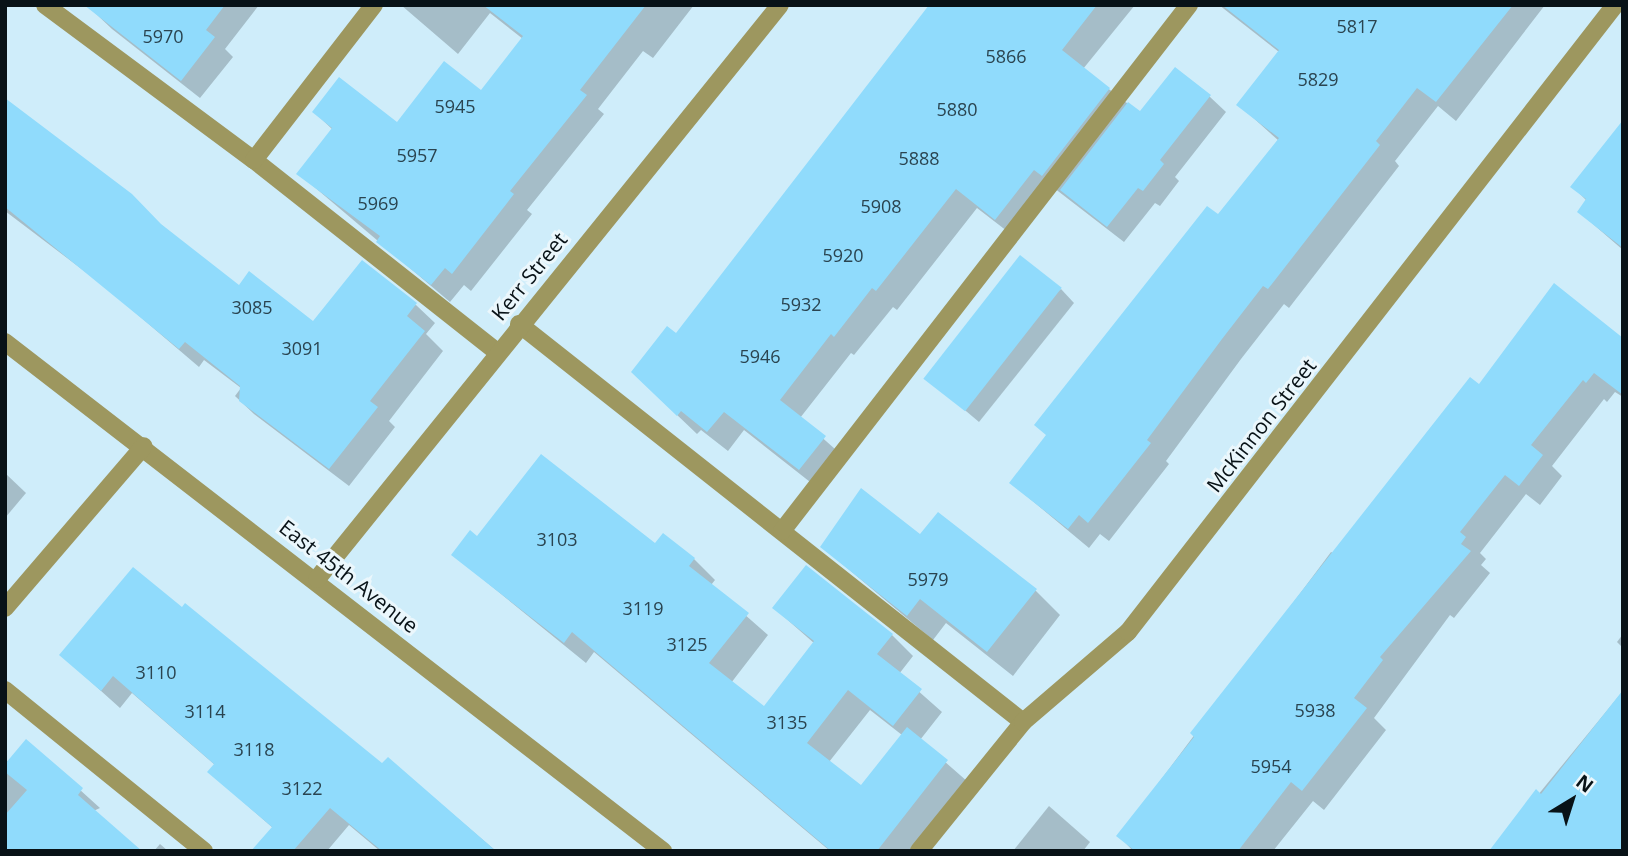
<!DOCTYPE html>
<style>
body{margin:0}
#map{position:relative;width:1628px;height:856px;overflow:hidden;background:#cfedfa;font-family:"Open Sans",sans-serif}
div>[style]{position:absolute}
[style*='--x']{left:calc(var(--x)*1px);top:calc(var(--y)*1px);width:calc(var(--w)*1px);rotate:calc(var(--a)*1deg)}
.shadow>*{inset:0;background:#0003}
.building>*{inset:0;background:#90dbfc;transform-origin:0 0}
.service>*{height:18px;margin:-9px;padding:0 9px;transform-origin:9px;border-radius:9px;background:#9d975f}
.minor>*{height:18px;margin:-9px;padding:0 9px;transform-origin:9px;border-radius:9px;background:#9d975f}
span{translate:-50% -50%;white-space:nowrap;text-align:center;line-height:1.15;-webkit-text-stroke:6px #ebf7fc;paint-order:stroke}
.number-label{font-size:18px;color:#2a4450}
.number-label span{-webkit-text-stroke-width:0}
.street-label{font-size:21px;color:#081217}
.frame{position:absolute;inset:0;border:7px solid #081217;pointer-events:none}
.north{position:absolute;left:1537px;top:765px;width:70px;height:70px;-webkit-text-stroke:5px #ebf7fc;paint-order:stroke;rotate:38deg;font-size:19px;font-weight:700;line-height:28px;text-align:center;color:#081217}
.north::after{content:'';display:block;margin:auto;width:24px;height:32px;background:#081217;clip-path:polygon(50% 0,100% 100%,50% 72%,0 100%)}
</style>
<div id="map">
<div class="shadow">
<div style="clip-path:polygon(98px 5px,259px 5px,225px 49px,233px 57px,200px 98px,112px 29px,93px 11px)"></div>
<div style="clip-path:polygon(401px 5px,694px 5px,653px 58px,643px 51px,598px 109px,604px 114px,527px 210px,532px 214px,471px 291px,464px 285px,450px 302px,299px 174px,333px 130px,314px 112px,397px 124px,481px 92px,523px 39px,490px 13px,458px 54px)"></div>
<div style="clip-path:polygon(934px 5px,1135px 5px,1083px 69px,1141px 114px,1209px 96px,1226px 112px,1175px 177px,1179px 181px,1160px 206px,1155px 203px,1124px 242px,1054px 188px,1016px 238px,977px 208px,897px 310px,893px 307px,854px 355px,851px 353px,800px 418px,844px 457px,819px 489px,744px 430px,728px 451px,701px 430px,697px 434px,653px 392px,677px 336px)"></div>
<div style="clip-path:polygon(1219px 5px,1545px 5px,1456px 121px,1438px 106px,1395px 161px,1399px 166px,1289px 308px,1284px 304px,1241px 359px,1166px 461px,1169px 464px,1109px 541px,1100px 534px,1089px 548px,1011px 483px,1279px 141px,1239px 105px,1279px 52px)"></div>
<div style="clip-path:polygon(5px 100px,239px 287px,314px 324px,416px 305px,435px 323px,426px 334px,443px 351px,389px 421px,395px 427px,349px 486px,254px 414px,235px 396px,241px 388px,204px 360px,199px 367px,104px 286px,5px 211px)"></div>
<div style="clip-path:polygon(1623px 123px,1623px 250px,1579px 212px,1587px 201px,1573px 187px)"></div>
<div style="clip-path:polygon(1061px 289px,1074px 303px,979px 422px,929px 380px)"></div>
<div style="clip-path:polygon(1623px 341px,1623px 397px,1615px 392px,1607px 402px,1604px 399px,1552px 466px,1562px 476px,1540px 505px,1526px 494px,1480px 553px,1486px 559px,1481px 565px,1490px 573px,1454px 618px,1450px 615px,1374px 718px,1386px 730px,1324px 810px,1313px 801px,1273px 851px,1133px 851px,1119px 836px,1331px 552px,1335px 554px,1479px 386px)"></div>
<div style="clip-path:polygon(5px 473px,26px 493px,5px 518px)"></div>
<div style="clip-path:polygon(evenodd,664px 535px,694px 559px,715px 580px,711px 585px,768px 635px,731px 683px,764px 709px,815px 644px,774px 608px,892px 635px,913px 656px,899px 674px,942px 712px,920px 740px,968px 782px,914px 851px,830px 851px,594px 652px,586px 663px,453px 555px,477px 538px,655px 545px,664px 535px,870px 710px,902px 735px,862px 787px,829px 762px,870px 710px)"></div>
<div style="clip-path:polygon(921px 537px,1035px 590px,1060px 615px,1013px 676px,946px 623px,933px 640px,822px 547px)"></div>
<div style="clip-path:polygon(1623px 634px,1623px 648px,1617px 642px)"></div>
<div style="clip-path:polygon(61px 655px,383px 766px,388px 759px,496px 851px,380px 851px,349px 825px,327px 851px,254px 851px,273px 828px,209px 772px,215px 765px,132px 693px,120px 708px)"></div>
<div style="clip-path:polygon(1623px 691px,1623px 851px,1492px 851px)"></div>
<div style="clip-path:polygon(26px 741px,100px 808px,5px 851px,5px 759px,9px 762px)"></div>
<div style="clip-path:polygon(1049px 806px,1090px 842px,1083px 851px,1013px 851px)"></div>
<div style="clip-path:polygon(160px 844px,168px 851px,154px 851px)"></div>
</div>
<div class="building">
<div style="clip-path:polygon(84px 5px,225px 5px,206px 30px,215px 37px,181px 81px)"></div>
<div style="clip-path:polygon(483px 5px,646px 5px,580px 90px,587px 95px,510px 191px,514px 194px,452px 274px,445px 268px,431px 285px,376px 242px,380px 236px,296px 174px,332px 128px,312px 112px,339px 77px,397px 122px,444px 61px,481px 90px,523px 36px)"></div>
<div style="clip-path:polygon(929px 5px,1097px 5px,1062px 50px,1110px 88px,1042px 176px,1034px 170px,995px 220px,956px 189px,876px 291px,872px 288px,834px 337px,831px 334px,780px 400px,826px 436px,799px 470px,724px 412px,707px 432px,681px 411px,677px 416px,631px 372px,667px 326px,676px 333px)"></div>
<div style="clip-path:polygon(1222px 5px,1513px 5px,1436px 102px,1417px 88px,1376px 141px,1380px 145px,1268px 289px,1263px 286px,1222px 339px,1147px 440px,1151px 443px,1088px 523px,1079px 515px,1068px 529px,1009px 483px,1046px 435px,1034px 425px,1207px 206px,1218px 214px,1279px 138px,1236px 105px,1279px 50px)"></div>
<div style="clip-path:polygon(1175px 67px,1211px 95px,1160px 160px,1164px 164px,1143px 191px,1138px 188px,1107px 227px,1060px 190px,1128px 102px,1140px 111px)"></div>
<div style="clip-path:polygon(5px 98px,132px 194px,161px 224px,239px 285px,249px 271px,313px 321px,362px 260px,417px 303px,407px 316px,425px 331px,370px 401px,378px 407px,329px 469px,239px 401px,240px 386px,185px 342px,179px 349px,5px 207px)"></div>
<div style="clip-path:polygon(1623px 120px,1623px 248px,1577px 212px,1586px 199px,1570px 187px)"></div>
<div style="left:1020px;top:255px;width:53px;height:157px;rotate:38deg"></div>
<div style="clip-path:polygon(1554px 283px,1623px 338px,1623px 395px,1594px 373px,1586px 383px,1583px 380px,1531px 445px,1543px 455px,1519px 486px,1505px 475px,1460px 532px,1466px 537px,1461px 544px,1471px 551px,1380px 657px,1383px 660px,1354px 698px,1367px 708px,1302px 791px,1291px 782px,1238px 851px,1135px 851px,1116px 836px,1194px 737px,1190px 733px,1470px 377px,1479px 384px)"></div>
<div style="clip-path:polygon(541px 454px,655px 543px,663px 533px,695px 558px,689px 566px,749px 613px,709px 663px,764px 706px,814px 641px,772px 608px,806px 565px,893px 634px,877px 654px,922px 689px,893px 726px,848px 690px,807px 743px,861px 785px,907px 727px,948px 760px,877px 851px,831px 851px,572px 632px,564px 643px,451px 555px,470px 530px,477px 536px)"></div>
<div style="clip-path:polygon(861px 488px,920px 534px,938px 512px,1037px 589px,987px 652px,920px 599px,907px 616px,820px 547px)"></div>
<div style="clip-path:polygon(133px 567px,182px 607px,185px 603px,382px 763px,388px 757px,496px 851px,382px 851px,330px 808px,293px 851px,251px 851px,272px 827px,207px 772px,214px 764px,113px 676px,101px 691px,59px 655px)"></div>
<div style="clip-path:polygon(1623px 690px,1623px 851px,1489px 851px,1536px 789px,1541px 794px)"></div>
<div style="clip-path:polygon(26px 739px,83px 788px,78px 795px,142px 851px,5px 851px,5px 815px,27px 790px,5px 772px,5px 764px)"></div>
</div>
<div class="service">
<div style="--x:45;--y:5;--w:260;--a:36.6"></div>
<div style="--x:254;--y:160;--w:310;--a:38.3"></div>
<div style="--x:254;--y:160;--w:196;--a:-52.3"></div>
<div style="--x:519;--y:324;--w:642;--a:38.3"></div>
<div style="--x:782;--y:531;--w:665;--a:-52.27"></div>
<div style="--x:5;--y:690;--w:256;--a:39"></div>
</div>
<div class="minor">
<div style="--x:5;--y:342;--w:832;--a:37.72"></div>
<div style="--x:317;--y:579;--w:737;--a:-51.11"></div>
<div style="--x:5;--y:608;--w:213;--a:-49.4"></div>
<div style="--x:919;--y:851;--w:166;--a:-51.1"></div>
<div style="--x:1023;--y:722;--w:138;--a:-40.6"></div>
<div style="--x:1128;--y:632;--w:794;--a:-52.16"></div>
</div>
<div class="number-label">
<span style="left:1357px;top:26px">5817</span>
<span style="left:163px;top:36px">5970</span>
<span style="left:1006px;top:56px">5866</span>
<span style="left:1318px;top:79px">5829</span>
<span style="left:455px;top:106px">5945</span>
<span style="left:957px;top:109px">5880</span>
<span style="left:417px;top:155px">5957</span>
<span style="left:919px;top:158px">5888</span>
<span style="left:378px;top:203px">5969</span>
<span style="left:881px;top:206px">5908</span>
<span style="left:843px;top:255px">5920</span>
<span style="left:801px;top:304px">5932</span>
<span style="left:252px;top:307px">3085</span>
<span style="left:302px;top:348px">3091</span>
<span style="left:760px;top:356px">5946</span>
<span style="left:557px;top:539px">3103</span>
<span style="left:928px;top:579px">5979</span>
<span style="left:643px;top:608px">3119</span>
<span style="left:687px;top:644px">3125</span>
<span style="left:156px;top:672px">3110</span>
<span style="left:1315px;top:710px">5938</span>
<span style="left:205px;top:711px">3114</span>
<span style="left:787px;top:722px">3135</span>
<span style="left:254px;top:749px">3118</span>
<span style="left:1271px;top:766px">5954</span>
<span style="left:302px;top:788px">3122</span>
</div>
<div class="street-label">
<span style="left:529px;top:276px;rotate:-51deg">Kerr Street</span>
<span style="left:1261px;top:425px;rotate:-52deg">McKinnon Street</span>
<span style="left:349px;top:576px;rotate:38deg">East 45th Avenue</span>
</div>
<div class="frame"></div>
<div class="north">N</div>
</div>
